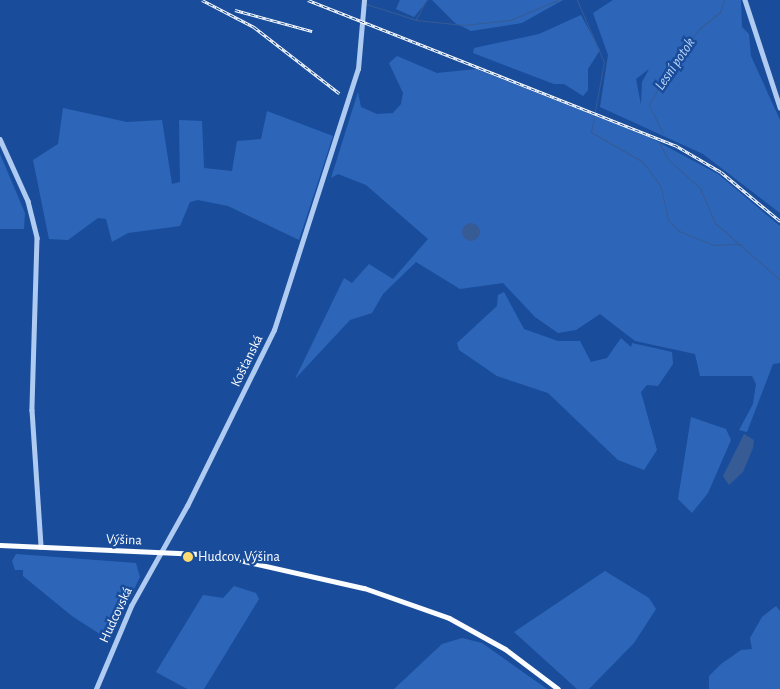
<!DOCTYPE html>
<meta charset="utf-8">
<style>
body{margin:0}
#map{position:relative;width:780px;height:689px;overflow:hidden;background:#194d9b;font-family:"Alegreya Sans",sans-serif}
div>[style]{position:absolute}
[style*='--x']{left:calc(var(--x)*1px);top:calc(var(--y)*1px);width:calc(var(--w)*1px);rotate:calc(var(--a)*1deg)}
.green>*{inset:0;background:#2d66b8}
.water>*{inset:0;background:#375b94}
.round{border-radius:50%}
.stream>*{height:1px;margin:-0.5px;padding:0 0.5px;transform-origin:0.5px;border-radius:0.5px;background:#375b94}
.minor>*{height:4.5px;margin:-2.25px;padding:0 2.25px;transform-origin:2.25px;border-radius:2.25px;background:#b0cbf1}
.major>*{height:5px;margin:-2.5px;padding:0 2.5px;transform-origin:2.5px;border-radius:2.5px;background:#fafcff}
.rail>*{height:3px;margin-top:-1.5px;transform-origin:0;background:repeating-linear-gradient(90deg,#194d9b 0 4px,#fff 0 8px);box-sizing:border-box;border-block:1px solid #fff}
.dots>*{width:14px;height:14px;translate:-50% -50%;box-sizing:border-box;border:2px solid #194d9b;border-radius:50%}
span{translate:-50% -50%;white-space:nowrap;text-align:center;line-height:1.15;-webkit-text-stroke:5px #194d9b;paint-order:stroke}
.street-label{font-size:14px;color:#fff}
.poi-label{font-size:14px;color:#fff}
.left{translate:0 -50%;text-align:left}
.water-label{font-size:15px;color:#bcd5f8;font-style:italic}
</style>
<div id="map">
<div class="green">
<div style="clip-path:polygon(400px 0,428px 0,414px 17px,396px 9px)"></div>
<div style="clip-path:polygon(432px 0,563px 0,522px 23px,471px 31px,455px 23px)"></div>
<div style="clip-path:polygon(evenodd,613px 0,741px 0,742px 27px,749px 34px,751px 56px,780px 120px,780px 213px,703px 154px,600px 107px,608px 55px,593px 13px,613px 0,649px 69px,642px 82px,641px 105px,636px 79px,649px 69px)"></div>
<div style="clip-path:polygon(581px 15px,600px 50px,588px 69px,588px 90px,583px 96px,564px 84px,554px 84px,473px 53px,474px 48px,539px 34px)"></div>
<div style="clip-path:polygon(397px 56px,437px 73px,476px 69px,649px 137px,718px 174px,780px 226px,780px 363px,773px 364px,747px 432px,739px 430px,753px 404px,756px 384px,752px 376px,700px 376px,695px 354px,635px 341px,600px 314px,576px 330px,558px 333px,535px 317px,503px 283px,460px 289px,416px 262px,383px 294px,372px 313px,350px 320px,295px 379px,344px 278px,352px 283px,369px 264px,393px 279px,428px 239px,366px 185px,338px 174px,331px 178px,358px 92px,361px 107px,377px 114px,393px 113px,401px 104px,403px 93px,389px 63px)"></div>
<div style="clip-path:polygon(63px 108px,127px 122px,162px 120px,172px 184px,180px 182px,179px 120px,202px 121px,204px 168px,232px 171px,237px 141px,261px 139px,267px 111px,333px 136px,299px 240px,228px 206px,198px 200px,190px 202px,180px 226px,128px 233px,112px 242px,106px 219px,98px 218px,68px 240px,49px 239px,33px 160px,58px 144px)"></div>
<div style="clip-path:polygon(0 154px,25px 213px,24px 229px,0 229px)"></div>
<div style="clip-path:polygon(504px 292px,524px 329px,558px 341px,580px 341px,591px 362px,607px 358px,621px 338px,631px 347px,632px 343px,672px 352px,673px 364px,658px 386px,647px 385px,641px 392px,657px 450px,644px 470px,618px 460px,548px 393px,497px 376px,459px 350px,457px 343px,497px 306px,498px 295px)"></div>
<div style="clip-path:polygon(691px 417px,726px 429px,731px 440px,708px 493px,692px 513px,678px 499px)"></div>
<div style="clip-path:polygon(16px 554px,136px 563px,140px 577px,109px 640px,72px 616px,23px 576px,23px 570px,15px 570px,12px 561px)"></div>
<div style="clip-path:polygon(605px 571px,649px 598px,656px 609px,634px 643px,589px 689px,577px 689px,514px 632px)"></div>
<div style="clip-path:polygon(234px 586px,256px 593px,259px 599px,204px 689px,187px 689px,156px 672px,203px 595px,223px 598px)"></div>
<div style="clip-path:polygon(776px 606px,780px 611px,780px 689px,709px 689px,709px 676px,721px 664px,741px 650px,752px 649px,750px 638px,762px 617px)"></div>
<div style="clip-path:polygon(462px 638px,482px 643px,547px 689px,394px 689px,442px 644px)"></div>
</div>
<div class="water">
<div class="round" style="left:462px;top:223px;width:18px;height:18px"></div>
<div style="clip-path:polygon(744px 434px,754px 440px,753px 448px,743px 472px,729px 485px,723px 476px)"></div>
</div>
<div class="stream">
<div style="--x:577;--y:0;--w:68;--a:66.5"></div>
<div style="--x:604;--y:62;--w:71;--a:100.5"></div>
<div style="--x:591;--y:132;--w:60;--a:30"></div>
<div style="--x:643;--y:162;--w:31;--a:54"></div>
<div style="--x:661;--y:187;--w:34;--a:78"></div>
<div style="--x:668;--y:220;--w:16;--a:45"></div>
<div style="--x:679;--y:231;--w:37;--a:22"></div>
<div style="--x:713;--y:245;--w:28;--a:-2"></div>
<div style="--x:366;--y:4;--w:52;--a:17.7"></div>
<div style="--x:416;--y:20;--w:48;--a:5.9"></div>
<div style="--x:464;--y:25;--w:46;--a:-6.2"></div>
<div style="--x:510;--y:20;--w:52;--a:-22.6"></div>
<div style="--x:416;--y:19;--w:21;--a:-62"></div>
<div style="--x:663;--y:133;--w:31;--a:-117"></div>
<div style="--x:649;--y:105;--w:30;--a:-62"></div>
<div style="--x:663;--y:79;--w:62;--a:-54.2"></div>
<div style="--x:699;--y:29;--w:27;--a:-39"></div>
<div style="--x:720;--y:12;--w:13;--a:-72"></div>
<div style="--x:659;--y:142;--w:18;--a:63"></div>
<div style="--x:667;--y:158;--w:45;--a:42.3"></div>
<div style="--x:700;--y:188;--w:38;--a:67"></div>
<div style="--x:715;--y:223;--w:86;--a:41.2"></div>
<div style="--x:780;--y:386;--w:79;--a:90"></div>
</div>
<div class="minor">
<div style="--x:745;--y:0;--w:113;--a:71.9"></div>
<div style="--x:0;--y:139;--w:68;--a:65.7"></div>
<div style="--x:28;--y:201;--w:38;--a:76"></div>
<div style="--x:37;--y:238;--w:172;--a:91.7"></div>
<div style="--x:32;--y:410;--w:137;--a:86.2"></div>
<div style="--x:96;--y:689;--w:90;--a:-67.1"></div>
<div style="--x:131;--y:606;--w:115;--a:-60.8"></div>
<div style="--x:187;--y:506;--w:196;--a:-63.7"></div>
<div style="--x:274;--y:330;--w:274;--a:-72.2"></div>
<div style="--x:358;--y:69;--w:69;--a:-85"></div>
</div>
<div class="major">
<div style="--x:0;--y:545;--w:217;--a:2.6"></div>
<div style="--x:217;--y:555;--w:151;--a:12.7"></div>
<div style="--x:364;--y:588;--w:90;--a:19.4"></div>
<div style="--x:449;--y:618;--w:64;--a:29"></div>
<div style="--x:505;--y:649;--w:66;--a:37"></div>
</div>
<div class="rail">
<div style="--x:202;--y:0;--w:59;--a:27.4"></div>
<div style="--x:254;--y:27;--w:108;--a:37.8"></div>
<div style="--x:308;--y:0;--w:395;--a:21.6"></div>
<div style="--x:675;--y:145;--w:53;--a:30.4"></div>
<div style="--x:721;--y:172;--w:77;--a:39.7"></div>
<div style="--x:235;--y:10;--w:80;--a:15.3"></div>
</div>
<div class="dots">
<div style="left:188px;top:557px;background:#ffdb70"></div>
</div>
<div class="street-label">
<span style="left:247px;top:361px;rotate:-64deg">Košťanská</span>
<span style="left:124px;top:540px;rotate:2deg">Výšina</span>
<span style="left:116px;top:615px;rotate:-65deg">Hudcovská</span>
</div>
<div class="poi-label">
<span class="left" style="left:198px;top:557px">Hudcov, Výšina</span>
</div>
<div class="water-label">
<span style="left:675px;top:64px;rotate:-56deg">Lesní potok</span>
</div>
</div>
